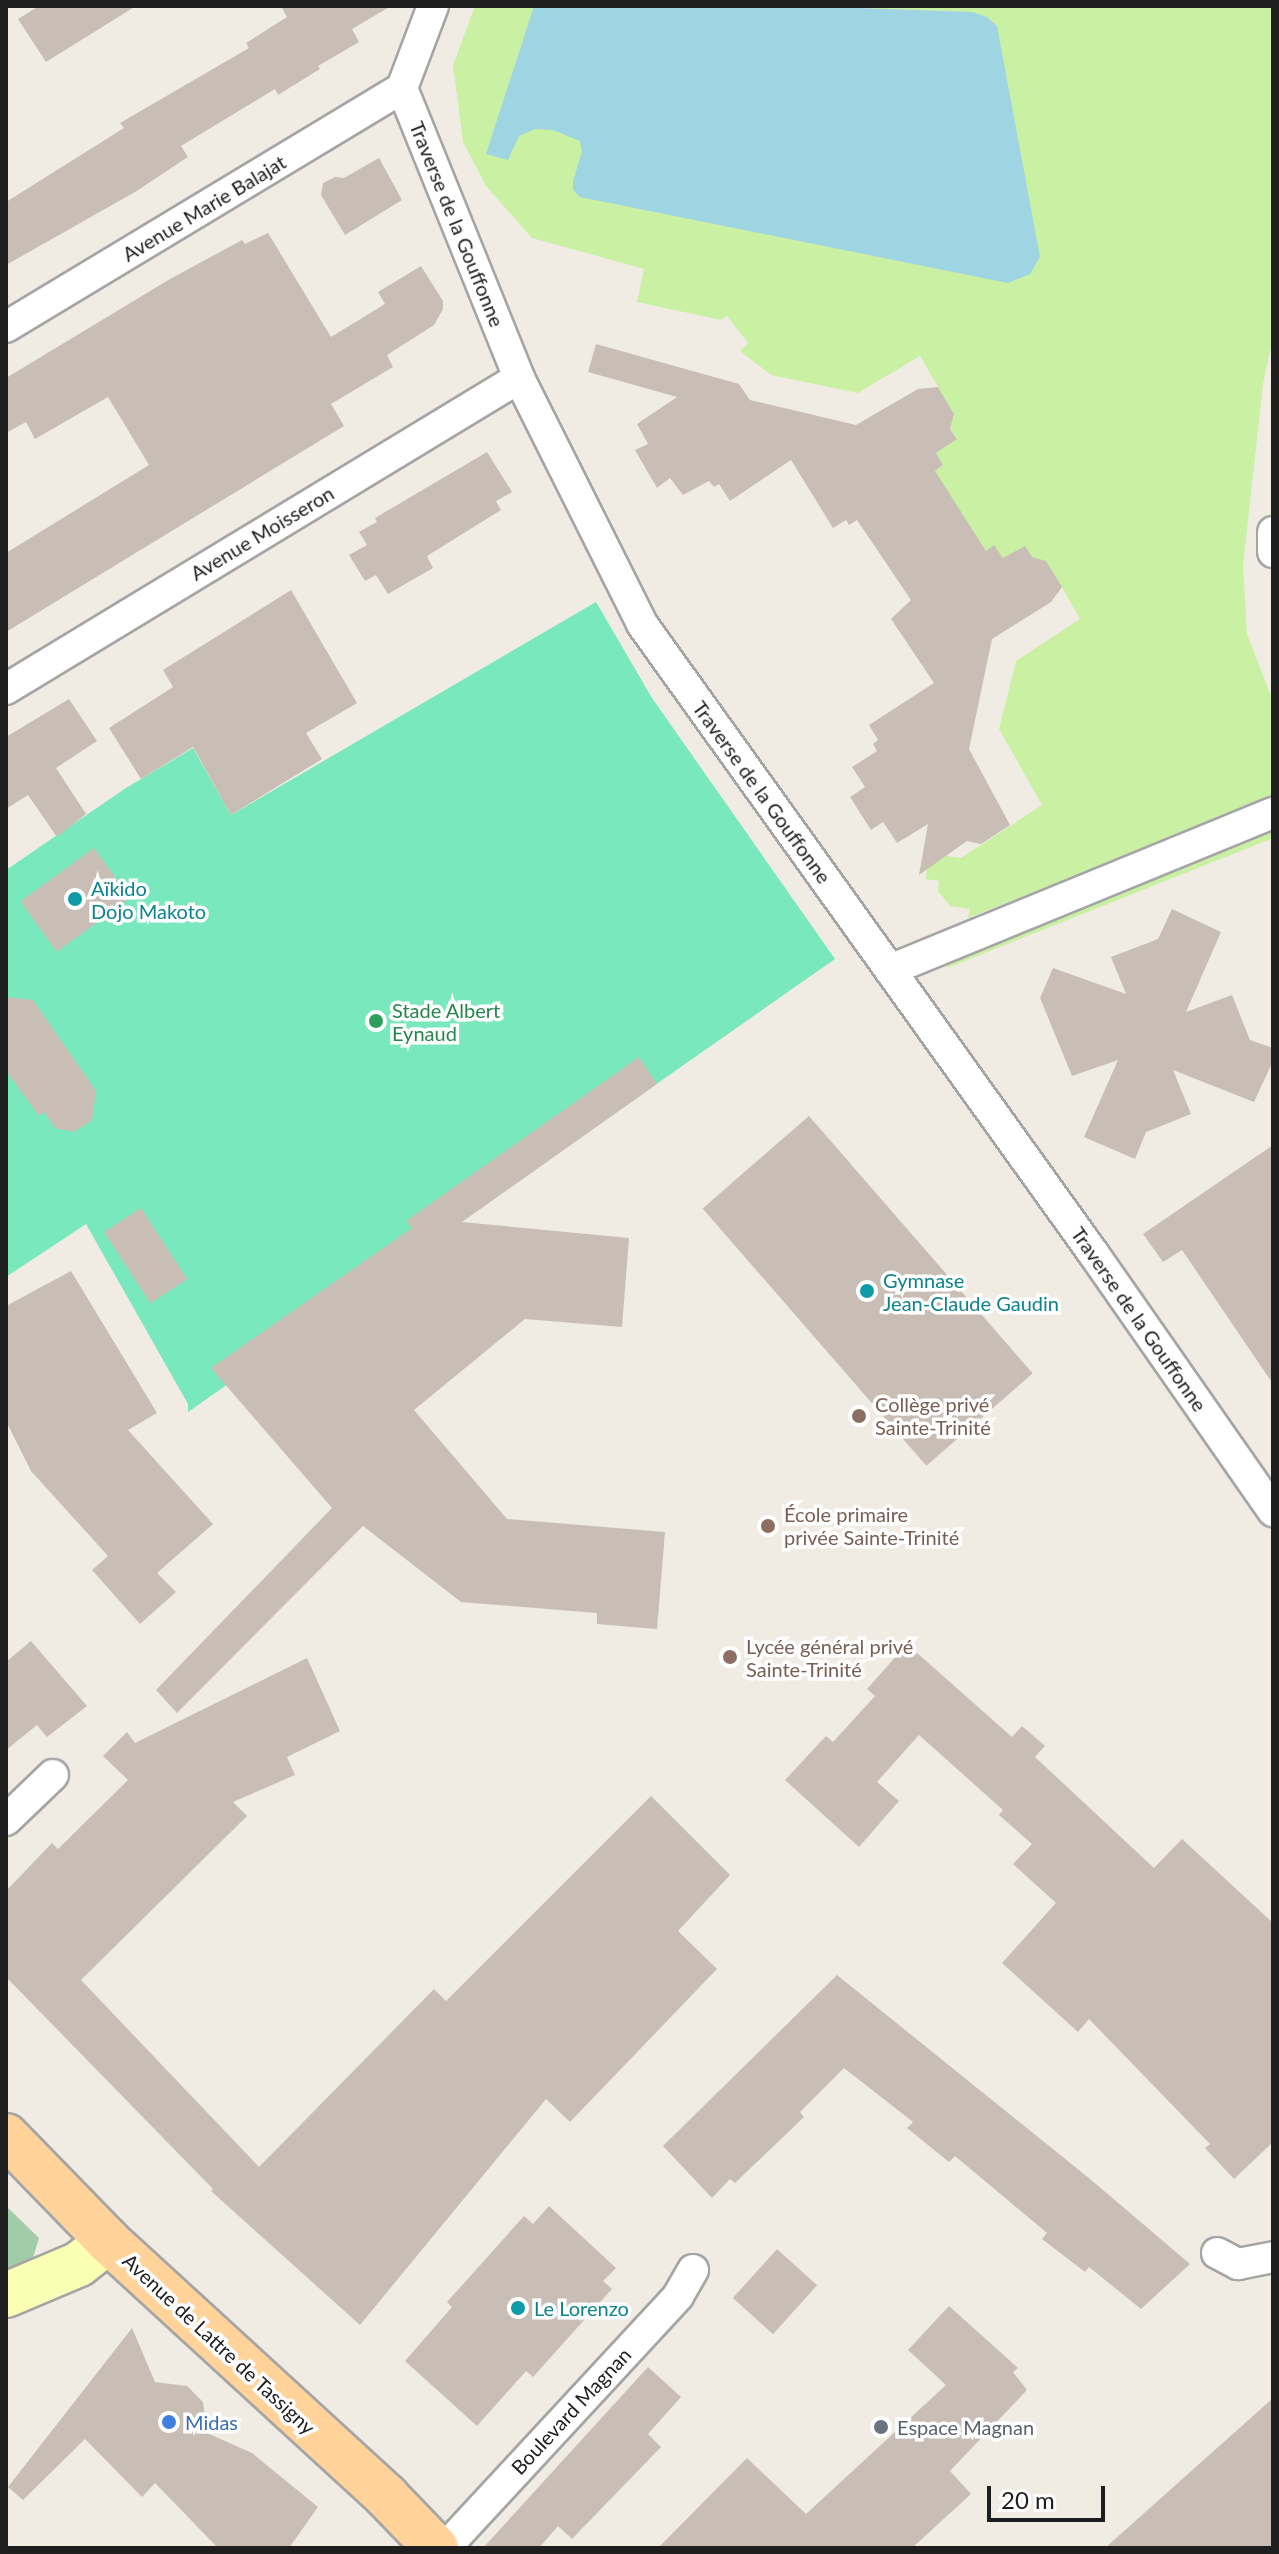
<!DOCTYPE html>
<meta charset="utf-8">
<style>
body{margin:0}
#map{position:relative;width:1279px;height:2554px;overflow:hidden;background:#f0ece3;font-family:Lato,sans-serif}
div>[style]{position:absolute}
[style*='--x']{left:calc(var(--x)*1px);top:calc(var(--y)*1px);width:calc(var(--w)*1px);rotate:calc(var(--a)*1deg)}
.grass>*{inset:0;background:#caf0a4}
.cemetery>*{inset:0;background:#a2cca8}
.pitch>*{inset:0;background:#79e8bc}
.water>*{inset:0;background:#9fd4e3}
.building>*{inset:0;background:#c9beb6;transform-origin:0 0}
.roads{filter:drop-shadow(2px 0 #a5a5a5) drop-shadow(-2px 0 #a5a5a5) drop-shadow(0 2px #a5a5a5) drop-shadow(0 -2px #a5a5a5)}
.street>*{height:30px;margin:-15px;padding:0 15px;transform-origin:15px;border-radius:15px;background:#fff}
.secondary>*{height:44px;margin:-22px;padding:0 22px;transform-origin:22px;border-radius:22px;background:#fbffb3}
.primary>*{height:44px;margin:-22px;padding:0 22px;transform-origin:22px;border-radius:22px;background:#ffd39a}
.dots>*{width:22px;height:22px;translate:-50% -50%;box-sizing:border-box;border:4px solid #fff;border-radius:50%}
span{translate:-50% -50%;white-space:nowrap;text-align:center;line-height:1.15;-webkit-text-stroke:7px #fff;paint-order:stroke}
.street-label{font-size:20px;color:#1e1e1e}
.culture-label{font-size:20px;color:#0d838f}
.left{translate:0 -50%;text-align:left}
.leisure-label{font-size:20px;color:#27864d}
.education-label{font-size:20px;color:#785e54}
.shop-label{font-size:20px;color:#366cbe}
.worship-label{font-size:20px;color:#5b616d}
.frame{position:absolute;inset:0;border:8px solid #1e1e1e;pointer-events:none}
.scale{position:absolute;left:987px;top:2486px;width:118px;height:36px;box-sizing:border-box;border:4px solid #1e1e1e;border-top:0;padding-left:10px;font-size:24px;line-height:28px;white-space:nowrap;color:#1e1e1e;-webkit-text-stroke:6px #fff;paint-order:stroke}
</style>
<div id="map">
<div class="grass">
<div style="clip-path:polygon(475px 6px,1273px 6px,1273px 337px,1263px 384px,1243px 566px,1247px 634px,1273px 701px,1273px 798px,968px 918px,970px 909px,950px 906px,938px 891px,939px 881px,926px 879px,928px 853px,961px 858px,1042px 805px,999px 729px,1016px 661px,1080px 619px,1062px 587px,1003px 558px,994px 545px,986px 551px,970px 526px,952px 537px,935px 471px,943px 465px,936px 453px,957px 438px,950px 429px,954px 414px,920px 356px,858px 393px,771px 375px,740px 351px,748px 343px,727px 316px,721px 320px,637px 302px,644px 269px,532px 238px,486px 186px,463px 142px,453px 65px)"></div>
<div style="clip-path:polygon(1273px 827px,1273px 838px,947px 968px,949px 961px)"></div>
</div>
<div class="cemetery">
<div style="clip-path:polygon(6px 2206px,39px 2238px,30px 2268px,6px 2278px)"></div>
</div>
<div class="pitch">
<div style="clip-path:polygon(596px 602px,652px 698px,835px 959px,188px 1412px,188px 1404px,86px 1224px,6px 1277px,6px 870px,126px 788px,193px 748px,231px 815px)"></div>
</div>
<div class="water">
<div style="clip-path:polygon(534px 6px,800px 6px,972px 12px,987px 17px,997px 26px,1040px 257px,1030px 274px,1008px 283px,580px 197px,573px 190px,573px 181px,582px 152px,580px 141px,553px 130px,535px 129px,519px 136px,508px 160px,486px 154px)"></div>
</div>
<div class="building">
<div style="clip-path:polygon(39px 6px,136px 6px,46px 62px,18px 19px)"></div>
<div style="clip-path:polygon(281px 6px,391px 6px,352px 29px,359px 42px,318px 66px,320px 69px,278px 95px,275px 89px,181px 146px,188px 157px,135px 192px,6px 265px,6px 202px,124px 128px,120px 123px,249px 48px,246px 43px,287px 17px)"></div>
<div style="clip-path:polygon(379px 158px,402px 200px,345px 235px,321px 195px,323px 183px,335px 177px,344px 178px)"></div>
<div style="clip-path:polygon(268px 233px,331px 337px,385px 304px,378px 292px,421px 266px,443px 301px,443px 309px,434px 325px,387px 355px,393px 367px,331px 404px,344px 426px,6px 632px,6px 553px,149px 465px,108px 397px,35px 439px,26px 422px,6px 433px,6px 378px,170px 279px,242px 240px,245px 244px)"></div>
<div style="clip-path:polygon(596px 344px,739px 384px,750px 400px,856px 425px,918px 389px,938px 387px,954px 414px,950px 429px,957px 439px,936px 453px,943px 465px,935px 471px,986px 551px,994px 545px,1003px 558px,1025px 546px,1032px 557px,1046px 561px,1062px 587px,1051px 602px,992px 639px,969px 749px,1010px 825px,981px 844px,967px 841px,919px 875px,928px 824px,897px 843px,883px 822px,871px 830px,850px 797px,865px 787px,852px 767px,877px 751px,873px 744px,878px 740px,869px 725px,934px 683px,891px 619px,911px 600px,857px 520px,849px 525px,846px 520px,833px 528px,791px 460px,730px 501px,719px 484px,714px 487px,709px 481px,683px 495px,670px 478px,657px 488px,635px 450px,648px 444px,637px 424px,677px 397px,588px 372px)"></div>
<div style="clip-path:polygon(487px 452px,512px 492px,496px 501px,501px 510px,427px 556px,433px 568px,388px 594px,376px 575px,365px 581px,349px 555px,367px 545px,359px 532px,377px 522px,375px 518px)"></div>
<div style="clip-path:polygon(291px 590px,357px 703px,306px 733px,322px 759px,231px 815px,193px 747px,141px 779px,109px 728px,173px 687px,163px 670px)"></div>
<div style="clip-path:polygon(69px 699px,97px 741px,56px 768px,86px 814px,57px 837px,28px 795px,6px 809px,6px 737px)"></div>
<div style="left:94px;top:848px;width:62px;height:91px;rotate:54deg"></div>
<div style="clip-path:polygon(1172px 909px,1221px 932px,1186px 1012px,1232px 995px,1250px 1040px,1273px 1048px,1273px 1061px,1254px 1102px,1173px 1070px,1191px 1114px,1146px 1132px,1135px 1159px,1084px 1137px,1118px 1060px,1072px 1076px,1040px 998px,1053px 968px,1126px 994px,1111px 957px,1158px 939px)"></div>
<div style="clip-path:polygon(6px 997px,33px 1000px,96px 1091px,92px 1120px,74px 1132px,55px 1128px,44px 1112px,39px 1116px,6px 1071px)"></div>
<div style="clip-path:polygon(639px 1057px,657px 1084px,462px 1222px,629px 1238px,622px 1327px,525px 1319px,414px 1410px,507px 1519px,665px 1532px,657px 1629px,597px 1624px,597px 1613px,461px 1602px,363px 1526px,177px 1713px,156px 1690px,332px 1508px,211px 1368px,412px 1228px,406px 1221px)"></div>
<div style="left:809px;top:1116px;width:341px;height:141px;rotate:49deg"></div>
<div style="clip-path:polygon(1273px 1145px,1273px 1384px,1182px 1250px,1163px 1262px,1143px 1234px)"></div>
<div style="left:141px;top:1208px;width:85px;height:44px;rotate:57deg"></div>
<div style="clip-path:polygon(71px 1271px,157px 1413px,128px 1430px,213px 1524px,157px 1573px,176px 1592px,140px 1624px,92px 1570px,108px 1556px,31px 1471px,6px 1421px,6px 1306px)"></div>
<div style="clip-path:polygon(31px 1641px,87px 1706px,47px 1737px,37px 1725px,6px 1750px,6px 1662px)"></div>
<div style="clip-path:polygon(907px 1644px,1012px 1737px,1022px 1726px,1045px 1746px,1035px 1757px,1154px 1868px,1182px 1839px,1273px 1923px,1273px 2142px,1234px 2179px,1205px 2148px,1210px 2144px,1089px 2019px,1078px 2032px,1002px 1963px,1056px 1903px,1013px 1864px,1032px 1844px,999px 1815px,1003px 1810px,919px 1735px,877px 1782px,899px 1801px,859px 1847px,785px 1780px,826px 1736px,833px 1742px,875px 1696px,867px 1689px)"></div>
<div style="clip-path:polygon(307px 1658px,340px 1731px,287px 1757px,295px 1775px,233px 1802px,247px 1816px,81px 1980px,259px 2167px,434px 1989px,446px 2001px,651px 1796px,730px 1875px,678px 1931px,717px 1969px,570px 2122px,546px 2099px,360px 2325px,211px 2191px,213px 2189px,6px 1977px,6px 1891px,52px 1843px,58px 1849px,128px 1780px,103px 1756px,127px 1732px,135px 1743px)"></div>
<div style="clip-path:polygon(837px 1975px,1090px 2179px,1190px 2264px,1141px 2309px,1089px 2267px,1085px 2272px,1042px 2239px,1047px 2233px,955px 2156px,949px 2162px,907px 2128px,913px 2122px,844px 2068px,800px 2112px,804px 2117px,735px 2183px,730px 2179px,712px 2198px,663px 2146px)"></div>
<div style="clip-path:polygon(549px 2206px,616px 2268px,603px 2281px,612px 2289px,533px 2377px,526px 2371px,477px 2426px,405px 2361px,452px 2307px,447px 2302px,524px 2216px,533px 2224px)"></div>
<div style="left:777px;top:2249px;width:54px;height:66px;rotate:42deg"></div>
<div style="clip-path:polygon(949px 2306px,1018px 2368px,1013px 2372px,1027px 2390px,950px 2471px,971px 2494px,912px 2548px,658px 2548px,747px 2458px,806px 2514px,946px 2385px,908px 2350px)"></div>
<div style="clip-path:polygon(132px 2328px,155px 2382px,187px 2386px,203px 2402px,207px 2433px,252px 2453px,318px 2507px,289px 2548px,218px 2548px,155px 2483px,142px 2497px,85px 2439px,23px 2500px,8px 2487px)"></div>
<div style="clip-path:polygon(648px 2367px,681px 2397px,648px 2434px,661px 2447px,572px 2539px,558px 2526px,539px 2548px,483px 2548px)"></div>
<div style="clip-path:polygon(1273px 2398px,1273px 2548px,1105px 2548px)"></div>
</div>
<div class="roads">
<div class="street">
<div style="--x:433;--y:6;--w:88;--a:110.7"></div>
<div style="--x:402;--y:88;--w:313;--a:68"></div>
<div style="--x:519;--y:378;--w:275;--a:63.4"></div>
<div style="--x:642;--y:624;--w:774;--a:54.36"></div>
<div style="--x:1093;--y:1253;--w:315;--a:55.1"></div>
<div style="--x:6;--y:327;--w:463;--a:-31.1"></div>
<div style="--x:1273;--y:532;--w:20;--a:90"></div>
<div style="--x:6;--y:689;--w:600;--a:-31.23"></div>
<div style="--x:890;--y:970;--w:414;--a:-22.3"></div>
<div style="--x:6;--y:1820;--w:65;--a:-43.8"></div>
<div style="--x:1217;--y:2253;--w:24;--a:28"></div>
<div style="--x:1238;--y:2264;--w:36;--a:-11"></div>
<div style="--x:445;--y:2548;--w:343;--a:-47.2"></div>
<div style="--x:678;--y:2296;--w:30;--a:-60"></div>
</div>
<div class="secondary">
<div style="--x:6;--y:2295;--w:79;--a:-23"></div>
<div style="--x:79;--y:2264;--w:37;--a:-38"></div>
</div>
<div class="primary">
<div style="--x:6;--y:2136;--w:146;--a:45.8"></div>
<div style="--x:108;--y:2241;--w:379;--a:42.5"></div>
<div style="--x:387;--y:2497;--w:71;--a:46.1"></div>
</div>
</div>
<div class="dots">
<div style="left:75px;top:899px;background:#0f9aa8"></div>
<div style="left:376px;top:1021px;background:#2e9e5b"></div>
<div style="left:867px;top:1291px;background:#0f9aa8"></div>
<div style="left:859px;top:1416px;background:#8d6e63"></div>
<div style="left:768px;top:1526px;background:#8d6e63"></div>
<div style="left:730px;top:1657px;background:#8d6e63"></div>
<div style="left:518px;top:2308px;background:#0f9aa8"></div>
<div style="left:169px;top:2422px;background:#3f7fe0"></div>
<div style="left:881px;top:2427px;background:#6b7280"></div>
</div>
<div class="street-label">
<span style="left:204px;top:208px;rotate:-31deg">Avenue Marie Balajat</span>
<span style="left:457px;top:224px;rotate:68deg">Traverse de la Gouffonne</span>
<span style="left:262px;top:533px;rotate:-31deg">Avenue Moisseron</span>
<span style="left:762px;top:792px;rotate:54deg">Traverse de la Gouffonne</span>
<span style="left:1139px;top:1319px;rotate:55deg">Traverse de la Gouffonne</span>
<span style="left:219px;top:2344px;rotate:43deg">Avenue de Lattre de Tassigny</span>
<span style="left:571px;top:2411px;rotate:-47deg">Boulevard Magnan</span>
</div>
<div class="culture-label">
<span class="left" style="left:91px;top:900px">Aïkido<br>Dojo Makoto</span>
<span class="left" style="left:883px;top:1292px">Gymnase<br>Jean-Claude Gaudin</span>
<span class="left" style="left:534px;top:2308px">Le Lorenzo</span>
</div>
<div class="leisure-label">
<span class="left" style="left:392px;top:1022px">Stade Albert<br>Eynaud</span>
</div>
<div class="education-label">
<span class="left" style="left:875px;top:1416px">Collège privé<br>Sainte-Trinité</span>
<span class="left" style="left:784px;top:1526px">École primaire<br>privée Sainte-Trinité</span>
<span class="left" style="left:746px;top:1658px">Lycée général privé<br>Sainte-Trinité</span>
</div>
<div class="shop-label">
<span class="left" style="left:185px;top:2422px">Midas</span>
</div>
<div class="worship-label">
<span class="left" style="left:897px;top:2427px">Espace Magnan</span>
</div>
<div class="frame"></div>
<div class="scale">20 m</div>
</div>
